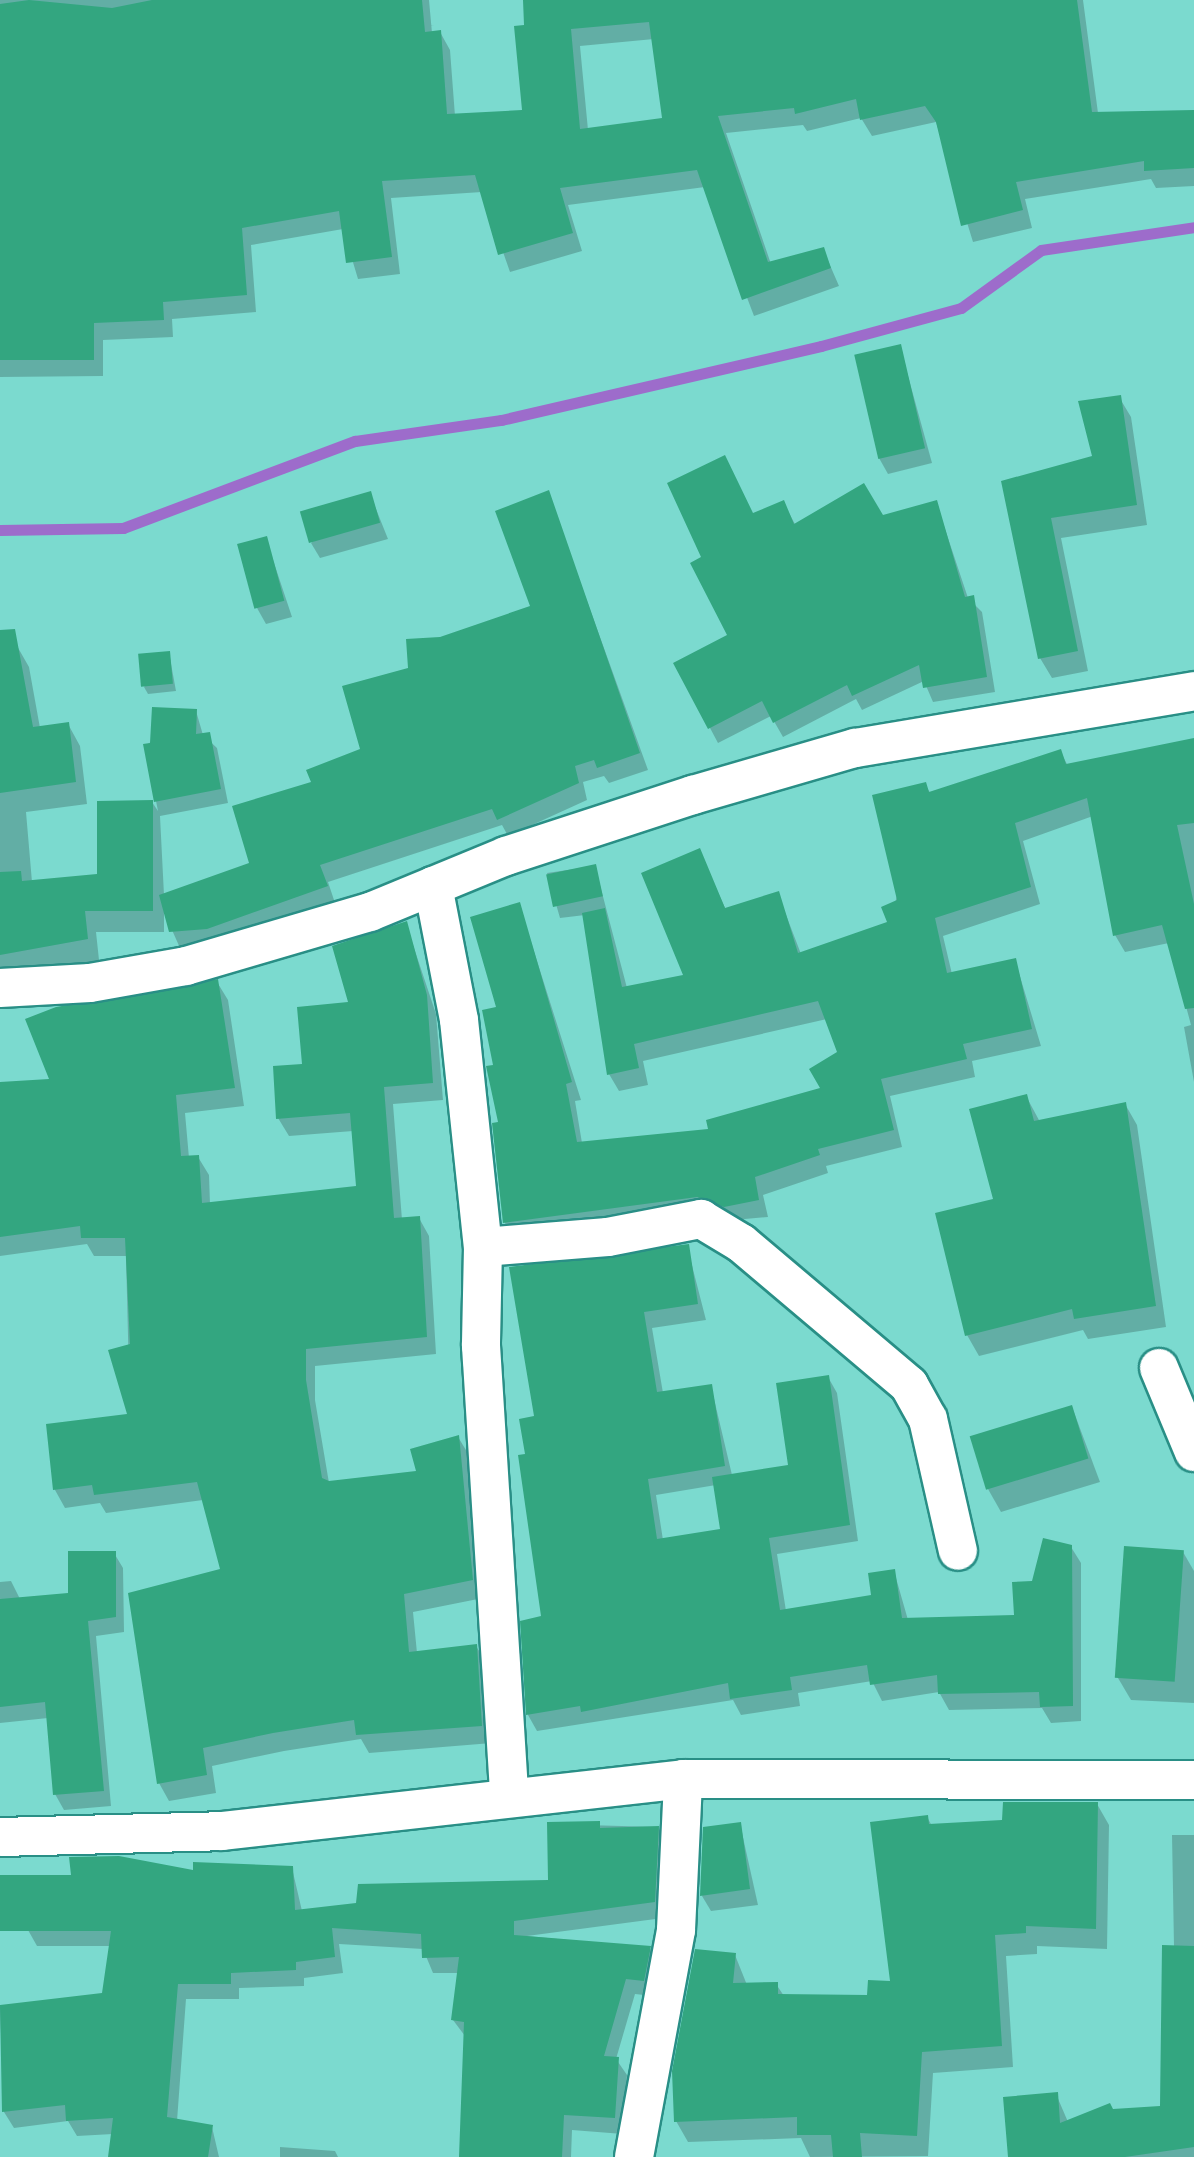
<!DOCTYPE html>
<style>
body{margin:0}
#map{position:relative;width:1194px;height:2157px;overflow:hidden;background:#7bdacf;font-family:"Open Sans",sans-serif}
div>[style]{position:absolute}
[style*='--x']{left:calc(var(--x)*1px);top:calc(var(--y)*1px);width:calc(var(--w)*1px);rotate:calc(var(--a)*1deg)}
.shadow>*{inset:0;background:#0003}
.stream>*{height:11px;margin:-5.5px;padding:0 5.5px;transform-origin:5.5px;border-radius:5.5px;background:#9d6ccb}
.building>*{inset:0;background:#33a680;transform-origin:0 0}
.roads{filter:drop-shadow(2px 0 #298f86) drop-shadow(-2px 0 #298f86) drop-shadow(0 2px #298f86) drop-shadow(0 -2px #298f86)}
.street>*{height:38px;margin:-19px;padding:0 19px;transform-origin:19px;border-radius:19px;background:#fff}
span{translate:-50% -50%;white-space:nowrap;text-align:center;line-height:1.15;-webkit-text-stroke:8px #c5f1eb;paint-order:stroke}
</style>
<div id="map">
<div class="shadow">
<div style="clip-path:polygon(evenodd,0 0,429px 0,432px 33px,440px 32px,450px 50px,455px 116px,524px 112px,525px 0,1083px 0,1098px 113px,1194px 111px,1194px 186px,1156px 188px,1151px 179px,1025px 199px,1032px 228px,973px 242px,936px 122px,872px 136px,861px 118px,807px 131px,803px 125px,726px 133px,771px 264px,823px 249px,839px 286px,754px 316px,705px 187px,568px 205px,582px 251px,510px 272px,482px 192px,391px 198px,400px 274px,358px 279px,343px 229px,251px 245px,256px 312px,172px 319px,173px 337px,103px 340px,103px 376px,0 377px,0 0,654px 39px,664px 120px,588px 130px,580px 46px,654px 39px)"></div>
<div style="clip-path:polygon(900px 347px,932px 463px,888px 474px,879px 458px)"></div>
<div style="clip-path:polygon(1119px 397px,1131px 417px,1147px 525px,1061px 538px,1088px 671px,1052px 678px,1040px 658px,1003px 483px,1094px 457px)"></div>
<div style="clip-path:polygon(548px 493px,648px 770px,609px 783px,604px 776px,583px 782px,587px 800px,508px 836px,502px 825px,328px 882px,335px 903px,180px 948px,164px 912px,164px 932px,96px 932px,99px 960px,0 978px,0 649px,17px 646px,29px 667px,40px 728px,68px 724px,80px 746px,87px 804px,26px 812px,32px 882px,99px 876px,152px 802px,158px 811px,145px 746px,196px 711px,203px 735px,217px 748px,228px 803px,160px 816px,164px 895px,251px 865px,314px 783px,362px 750px,410px 669px,440px 639px,532px 607px)"></div>
<div style="clip-path:polygon(370px 494px,388px 539px,320px 558px,311px 543px)"></div>
<div style="clip-path:polygon(783px 502px,796px 526px,882px 517px,936px 502px,968px 598px,982px 612px,995px 692px,933px 702px,924px 681px,862px 710px,856px 699px,783px 737px,771px 716px,718px 743px,676px 664px,730px 636px,753px 515px)"></div>
<div style="clip-path:polygon(266px 539px,292px 617px,266px 624px,257px 608px)"></div>
<div style="clip-path:polygon(169px 653px,176px 691px,148px 694px,144px 687px)"></div>
<div style="clip-path:polygon(1194px 741px,1194px 1082px,1184px 1027px,1191px 1025px,1169px 943px,1125px 952px,1115px 935px,1093px 816px,1023px 841px,1040px 904px,943px 936px,952px 974px,1015px 960px,1041px 1046px,972px 1061px,975px 1077px,890px 1096px,902px 1147px,826px 1166px,828px 1173px,763px 1195px,768px 1217px,515px 1240px,505px 1223px,496px 1066px,519px 904px,581px 1100px,575px 1101px,582px 1143px,711px 1131px,823px 1090px,840px 1053px,827px 1019px,643px 1061px,648px 1085px,619px 1091px,609px 1074px,585px 915px,560px 918px,547px 873px,595px 866px,627px 988px,686px 976px,699px 851px,726px 910px,778px 894px,801px 954px,890px 923px,925px 785px,931px 794px,1060px 751px,1068px 766px)"></div>
<div style="clip-path:polygon(406px 924px,436px 1014px,443px 1100px,393px 1104px,402px 1220px,419px 1218px,429px 1236px,436px 1354px,315px 1366px,315px 1400px,329px 1483px,418px 1473px,458px 1437px,469px 1455px,483px 1598px,413px 1612px,417px 1653px,476px 1646px,487px 1664px,492px 1743px,369px 1753px,361px 1739px,284px 1751px,212px 1766px,216px 1793px,169px 1801px,159px 1783px,222px 1570px,203px 1500px,106px 1513px,100px 1503px,65px 1508px,55px 1490px,48px 1426px,130px 1416px,126px 1256px,94px 1256px,87px 1244px,0 1256px,0 1084px,52px 1080px,217px 982px,228px 1000px,244px 1106px,185px 1113px,189px 1158px,198px 1157px,209px 1175px,210px 1204px,358px 1188px,353px 1131px,289px 1136px,278px 1118px,304px 1066px)"></div>
<div style="clip-path:polygon(1026px 1096px,1040px 1122px,1125px 1104px,1137px 1125px,1166px 1327px,1088px 1339px,1083px 1330px,979px 1356px,967px 1335px)"></div>
<div style="clip-path:polygon(evenodd,687px 1246px,706px 1320px,652px 1328px,663px 1393px,711px 1386px,732px 1475px,791px 1466px,828px 1377px,837px 1393px,858px 1541px,777px 1554px,786px 1611px,873px 1597px,894px 1571px,908px 1620px,1017px 1617px,1034px 1583px,1071px 1547px,1081px 1563px,1081px 1721px,1051px 1723px,1042px 1708px,949px 1710px,939px 1692px,882px 1701px,872px 1681px,798px 1693px,800px 1706px,741px 1715px,733px 1700px,537px 1731px,528px 1715px,543px 1618px,527px 1455px,537px 1418px,687px 1246px,716px 1485px,722px 1530px,663px 1540px,656px 1495px,716px 1485px)"></div>
<div style="clip-path:polygon(1072px 1407px,1100px 1482px,1001px 1512px,988px 1489px)"></div>
<div style="clip-path:polygon(1183px 1552px,1194px 1571px,1194px 1703px,1131px 1700px,1118px 1678px)"></div>
<div style="clip-path:polygon(114px 1553px,123px 1568px,124px 1632px,96px 1636px,111px 1806px,64px 1810px,55px 1794px,48px 1718px,0 1723px,0 1582px,11px 1581px,20px 1599px,70px 1595px)"></div>
<div style="clip-path:polygon(1097px 1804px,1109px 1825px,1107px 1949px,1037px 1946px,1037px 1954px,1006px 1956px,1013px 2067px,933px 2073px,928px 2156px,810px 2157px,801px 2138px,688px 2142px,676px 2121px,735px 1955px,747px 1985px,776px 1984px,784px 1996px,869px 1997px,892px 1983px,927px 1817px,932px 1826px,1003px 1822px)"></div>
<div style="clip-path:polygon(549px 1824px,658px 1827px,667px 1843px,663px 1918px,527px 1936px,650px 1948px,659px 1964px,653px 1996px,635px 1994px,616px 2059px,627px 2075px,623px 2134px,572px 2130px,571px 2157px,461px 2157px,465px 2036px,453px 2020px,459px 1973px,433px 1973px,423px 1949px,339px 1944px,343px 1973px,304px 1978px,304px 1986px,239px 1988px,239px 1999px,186px 1999px,177px 2121px,212px 2127px,219px 2157px,110px 2157px,113px 2134px,77px 2136px,68px 2121px,14px 2128px,4px 2112px,0 2007px,104px 1995px,111px 1946px,37px 1946px,28px 1930px,195px 1872px,292px 1868px,302px 1911px,550px 1882px)"></div>
<div style="clip-path:polygon(740px 1824px,758px 1905px,711px 1911px,702px 1896px)"></div>
<div style="clip-path:polygon(1172px 1835px,1194px 1835px,1194px 2157px,1012px 2157px,1056px 2094px,1068px 2122px,1162px 2107px,1174px 1947px)"></div>
<div style="clip-path:polygon(280px 2147px,335px 2151px,338px 2157px,280px 2157px)"></div>
</div>
<div class="stream">
<div style="--x:0;--y:530;--w:123;--a:-0.9"></div>
<div style="--x:123;--y:528;--w:248;--a:-20.6"></div>
<div style="--x:355;--y:441;--w:148;--a:-8.2"></div>
<div style="--x:501;--y:420;--w:328;--a:-13"></div>
<div style="--x:821;--y:346;--w:145;--a:-15.2"></div>
<div style="--x:961;--y:308;--w:99;--a:-35.9"></div>
<div style="--x:1041;--y:250;--w:155;--a:-8.5"></div>
</div>
<div class="building">
<div style="clip-path:polygon(evenodd,29px 0,112px 8px,152px 0,422px 0,425px 32px,441px 30px,447px 114px,522px 110px,514px 26px,524px 25px,523px 0,1077px 0,1092px 112px,1194px 110px,1194px 168px,1144px 171px,1144px 161px,1016px 182px,1023px 210px,961px 226px,936px 122px,925px 106px,860px 120px,856px 99px,795px 114px,794px 108px,718px 116px,768px 262px,824px 247px,831px 268px,742px 300px,697px 170px,560px 188px,573px 233px,498px 255px,475px 175px,382px 181px,392px 257px,346px 263px,339px 211px,242px 228px,247px 295px,163px 302px,164px 320px,94px 323px,94px 360px,0 360px,0 4px,29px 0,649px 22px,662px 118px,580px 129px,571px 29px,649px 22px)"></div>
<div style="left:901px;top:344px;width:107px;height:48px;rotate:77deg"></div>
<div style="clip-path:polygon(1121px 395px,1137px 505px,1051px 518px,1078px 651px,1038px 659px,1001px 481px,1092px 456px,1078px 401px)"></div>
<div style="clip-path:polygon(725px 455px,753px 513px,784px 500px,794px 524px,864px 483px,883px 515px,937px 500px,965px 597px,974px 595px,987px 677px,923px 688px,919px 665px,852px 696px,847px 685px,773px 723px,762px 701px,708px 729px,673px 663px,727px 635px,690px 563px,701px 557px,667px 483px)"></div>
<div style="clip-path:polygon(549px 490px,640px 753px,597px 768px,594px 760px,575px 766px,579px 783px,497px 820px,492px 809px,320px 865px,328px 886px,207px 929px,169px 932px,159px 895px,249px 863px,232px 806px,311px 782px,306px 770px,360px 749px,342px 686px,408px 668px,406px 639px,440px 637px,530px 606px,495px 511px)"></div>
<div style="left:371px;top:491px;width:33px;height:74px;rotate:74deg"></div>
<div style="left:267px;top:536px;width:67px;height:31px;rotate:75deg"></div>
<div style="clip-path:polygon(15px 629px,33px 727px,69px 722px,76px 782px,0 793px,0 630px)"></div>
<div style="left:170px;top:651px;width:33px;height:32px;rotate:85deg"></div>
<div style="clip-path:polygon(152px 707px,197px 709px,196px 734px,210px 732px,221px 789px,154px 802px,143px 744px,150px 743px)"></div>
<div style="clip-path:polygon(1194px 738px,1194px 823px,1177px 825px,1194px 904px,1194px 1008px,1185px 1009px,1162px 925px,1113px 936px,1087px 798px,1015px 823px,1031px 887px,935px 918px,947px 973px,1016px 958px,1032px 1029px,963px 1044px,967px 1059px,881px 1079px,894px 1130px,818px 1149px,820px 1155px,755px 1177px,759px 1200px,724px 1207px,697px 1197px,503px 1223px,492px 1123px,498px 1122px,486px 1066px,493px 1065px,482px 1010px,496px 1007px,470px 917px,520px 902px,572px 1082px,566px 1084px,577px 1142px,708px 1129px,706px 1120px,820px 1088px,809px 1069px,837px 1052px,818px 1001px,634px 1044px,639px 1068px,607px 1075px,582px 913px,605px 908px,622px 987px,683px 975px,641px 873px,700px 848px,725px 908px,779px 891px,798px 953px,887px 922px,881px 907px,897px 900px,872px 795px,926px 782px,929px 792px,1061px 749px,1066px 764px)"></div>
<div style="clip-path:polygon(153px 800px,153px 911px,85px 911px,88px 939px,0 955px,0 872px,21px 871px,22px 881px,97px 874px,97px 801px)"></div>
<div style="left:596px;top:864px;width:33px;height:51px;rotate:78deg"></div>
<div style="clip-path:polygon(407px 921px,427px 995px,433px 1083px,384px 1087px,394px 1218px,420px 1216px,427px 1337px,306px 1349px,306px 1380px,322px 1478px,329px 1481px,416px 1471px,410px 1449px,459px 1435px,473px 1580px,404px 1594px,409px 1652px,477px 1644px,482px 1726px,356px 1735px,354px 1720px,273px 1733px,203px 1748px,207px 1775px,157px 1784px,128px 1593px,220px 1569px,197px 1482px,94px 1495px,92px 1485px,53px 1490px,46px 1424px,127px 1414px,108px 1350px,130px 1344px,125px 1238px,81px 1238px,80px 1226px,0 1237px,0 1082px,49px 1079px,25px 1019px,56px 1007px,218px 979px,235px 1088px,176px 1095px,181px 1156px,199px 1155px,202px 1203px,356px 1186px,350px 1113px,276px 1119px,273px 1066px,302px 1064px,297px 1007px,348px 1002px,332px 946px)"></div>
<div style="clip-path:polygon(1027px 1094px,1034px 1121px,1126px 1102px,1156px 1306px,1074px 1319px,1072px 1309px,965px 1336px,935px 1213px,993px 1199px,969px 1109px)"></div>
<div style="clip-path:polygon(689px 1244px,698px 1304px,644px 1312px,657px 1392px,712px 1384px,725px 1466px,648px 1479px,657px 1539px,720px 1529px,712px 1477px,788px 1465px,776px 1383px,829px 1375px,850px 1525px,769px 1538px,780px 1610px,871px 1595px,868px 1573px,895px 1569px,902px 1618px,1014px 1615px,1012px 1582px,1032px 1581px,1043px 1538px,1072px 1545px,1073px 1706px,1040px 1707px,1039px 1692px,938px 1694px,937px 1675px,870px 1685px,867px 1665px,790px 1677px,792px 1690px,730px 1699px,728px 1683px,581px 1712px,580px 1706px,526px 1715px,520px 1621px,541px 1616px,518px 1455px,525px 1454px,519px 1419px,534px 1416px,509px 1267px)"></div>
<div style="left:1072px;top:1405px;width:56px;height:107px;rotate:73deg"></div>
<div style="left:1124px;top:1546px;width:60px;height:132px;rotate:4deg"></div>
<div style="clip-path:polygon(68px 1551px,116px 1551px,116px 1617px,88px 1621px,104px 1791px,53px 1795px,45px 1702px,0 1707px,0 1599px,68px 1593px)"></div>
<div style="clip-path:polygon(1003px 1802px,1098px 1802px,1096px 1929px,1026px 1926px,1026px 1933px,995px 1935px,1002px 2046px,922px 2052px,917px 2136px,860px 2133px,862px 2157px,833px 2157px,831px 2135px,797px 2135px,797px 2117px,674px 2122px,672px 2071px,695px 1949px,736px 1953px,733px 1983px,778px 1982px,778px 1994px,867px 1995px,868px 1980px,890px 1981px,870px 1822px,928px 1815px,929px 1824px,1002px 1820px)"></div>
<div style="clip-path:polygon(600px 1821px,600px 1828px,659px 1826px,655px 1902px,514px 1921px,514px 1935px,651px 1946px,644px 1981px,626px 1979px,604px 2056px,619px 2057px,615px 2118px,564px 2115px,562px 2157px,459px 2157px,464px 2022px,451px 2020px,459px 1957px,422px 1958px,421px 1934px,332px 1928px,335px 1957px,296px 1962px,296px 1970px,231px 1973px,231px 1984px,178px 1984px,167px 2117px,213px 2125px,208px 2157px,108px 2157px,113px 2118px,66px 2121px,65px 2105px,2px 2112px,0 2005px,102px 1993px,111px 1931px,0 1931px,0 1875px,71px 1875px,69px 1857px,119px 1856px,193px 1870px,193px 1862px,293px 1866px,295px 1910px,356px 1903px,358px 1884px,548px 1880px,547px 1822px)"></div>
<div style="clip-path:polygon(741px 1822px,750px 1889px,700px 1896px,703px 1827px)"></div>
<div style="clip-path:polygon(1162px 1945px,1194px 1946px,1194px 2147px,1125px 2157px,1008px 2157px,1003px 2097px,1058px 2092px,1060px 2123px,1110px 2103px,1113px 2109px,1160px 2106px)"></div>
</div>
<div class="roads">
<div class="street">
<div style="--x:433;--y:886;--w:136;--a:79"></div>
<div style="--x:459;--y:1020;--w:228;--a:84"></div>
<div style="--x:483;--y:1247;--w:99;--a:91.2"></div>
<div style="--x:481;--y:1346;--w:452;--a:86.4"></div>
<div style="--x:0;--y:988;--w:90;--a:-3.2"></div>
<div style="--x:90;--y:983;--w:97;--a:-10"></div>
<div style="--x:186;--y:966;--w:192;--a:-16.4"></div>
<div style="--x:370;--y:912;--w:147;--a:-22.4"></div>
<div style="--x:506;--y:856;--w:197;--a:-18.1"></div>
<div style="--x:693;--y:795;--w:169;--a:-16.2"></div>
<div style="--x:855;--y:748;--w:344;--a:-9.5"></div>
<div style="--x:483;--y:1247;--w:125;--a:-4.6"></div>
<div style="--x:608;--y:1237;--w:95;--a:-11"></div>
<div style="--x:701;--y:1219;--w:47;--a:31"></div>
<div style="--x:741;--y:1243;--w:220;--a:40.2"></div>
<div style="--x:909;--y:1385;--w:39;--a:61"></div>
<div style="--x:928;--y:1419;--w:135;--a:77.2"></div>
<div style="--x:1159;--y:1368;--w:91;--a:67.4"></div>
<div style="--x:0;--y:1837;--w:222;--a:-1.5"></div>
<div style="--x:222;--y:1831;--w:464;--a:-6.4"></div>
<div style="--x:683;--y:1779;--w:511;--a:0.11"></div>
<div style="--x:634;--y:2157;--w:231;--a:-79.5"></div>
<div style="--x:676;--y:1930;--w:151;--a:-87.3"></div>
</div>
</div>
</div>
